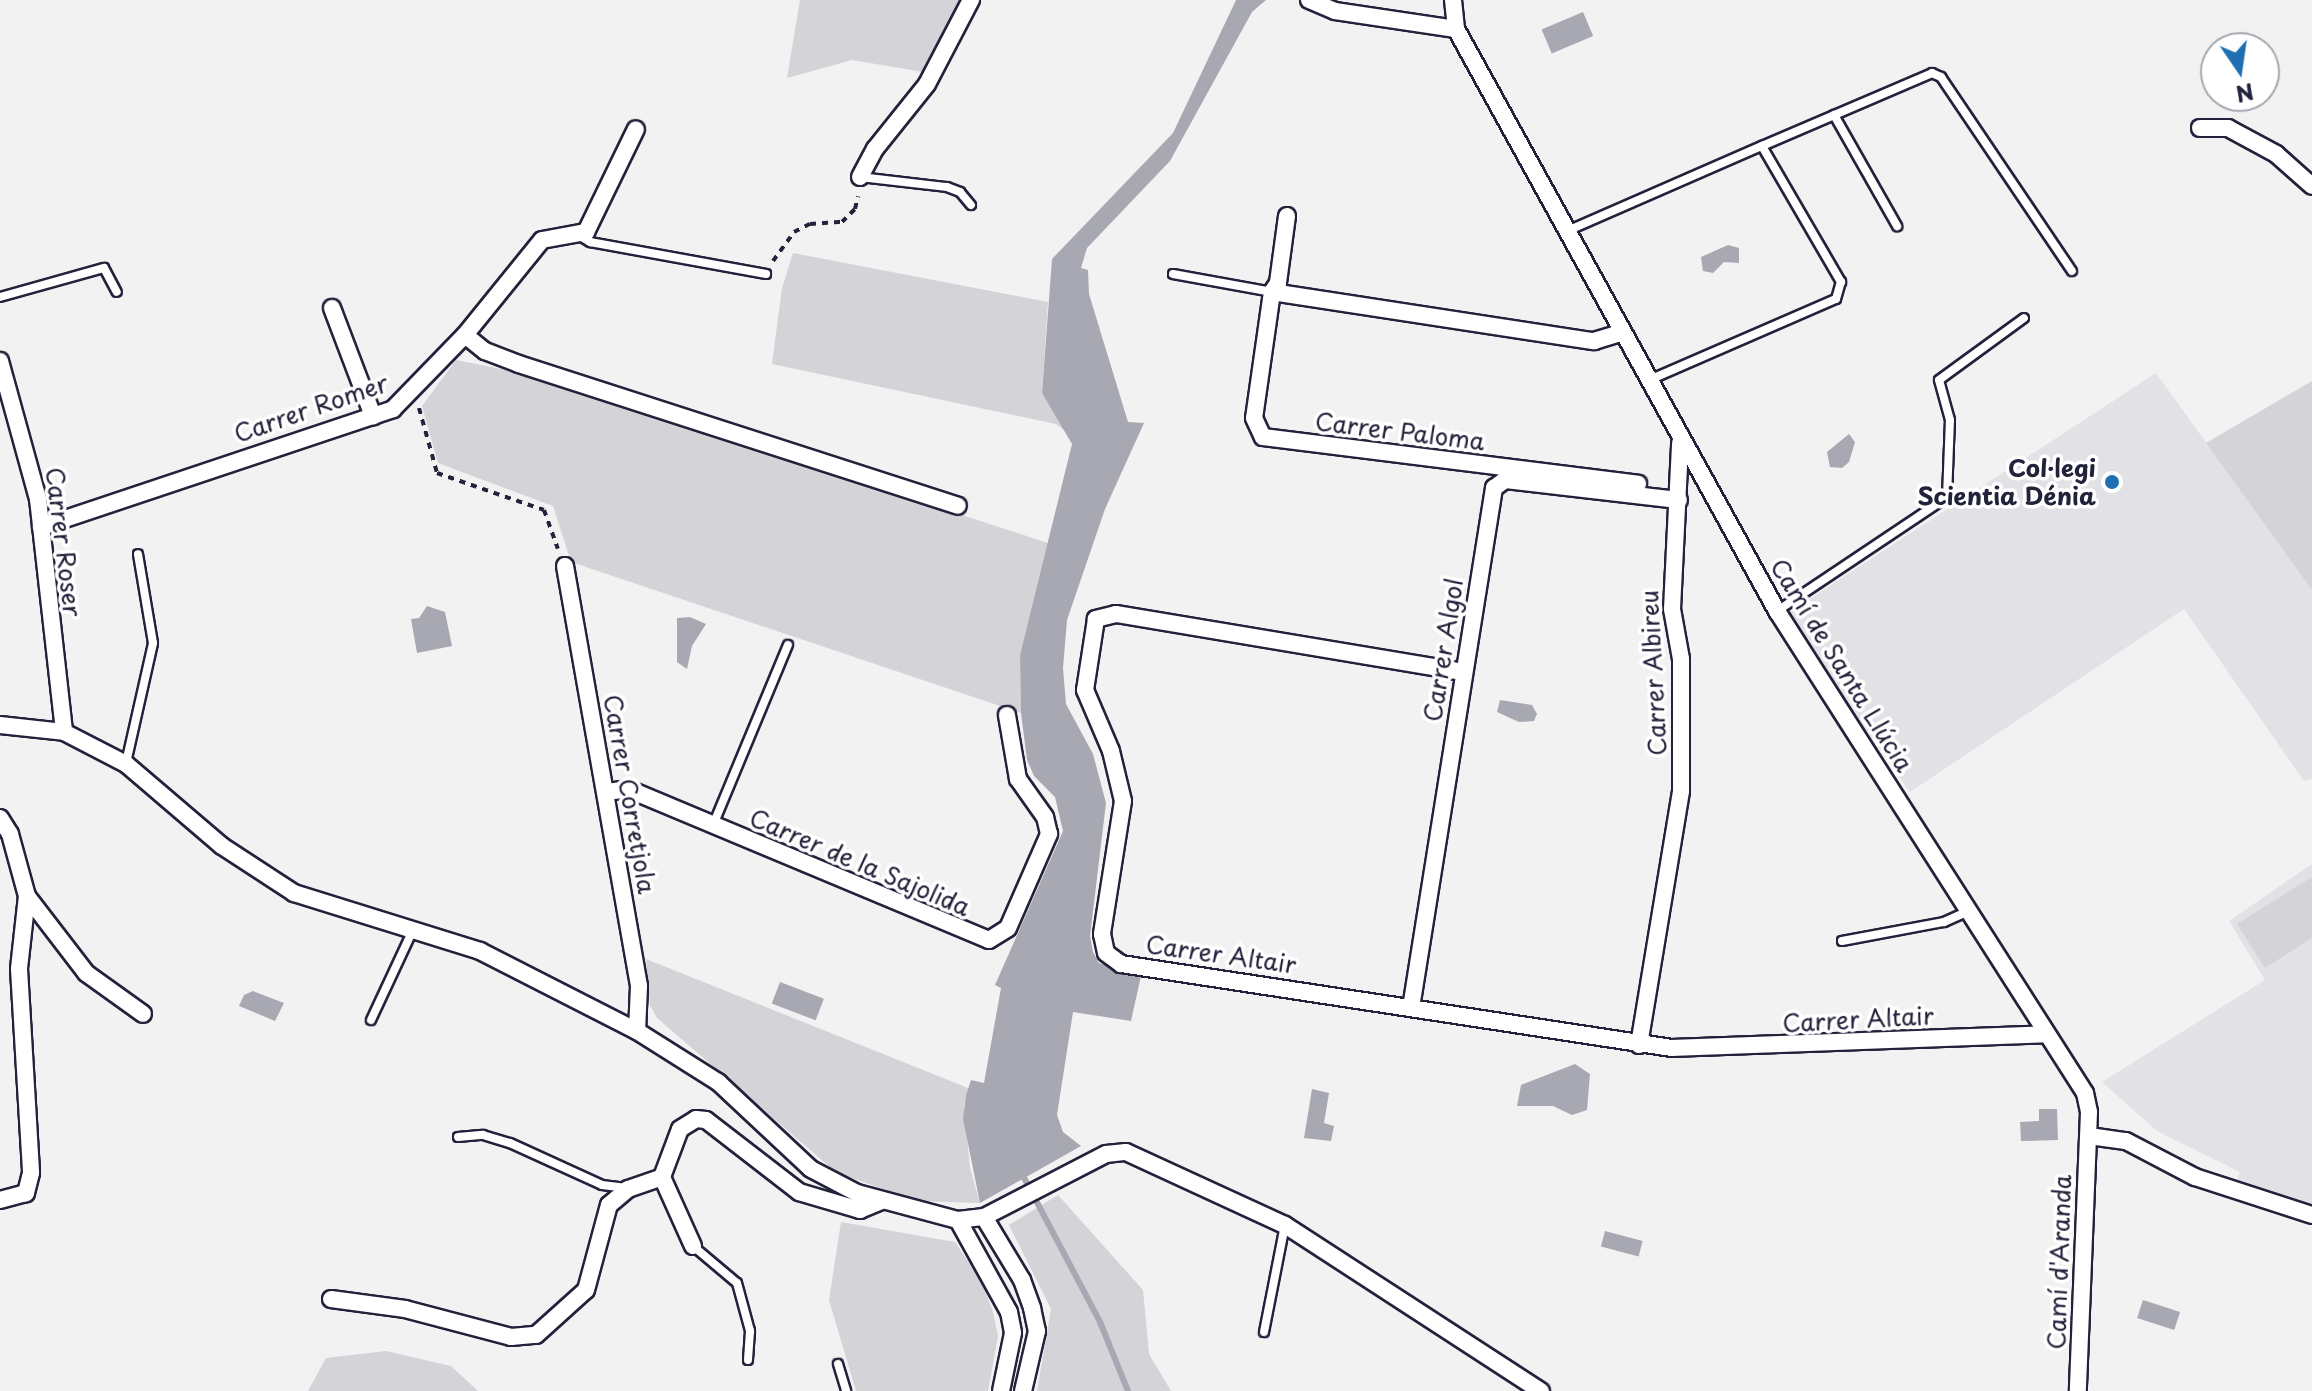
<!DOCTYPE html>
<meta charset="utf-8">
<style>
body{margin:0}
#map{position:relative;width:2312px;height:1391px;overflow:hidden;background:#f2f2f3;font-family:"Playpen Sans",sans-serif}
div>[style]{position:absolute}
[style*='--x']{left:calc(var(--x)*1px);top:calc(var(--y)*1px);width:calc(var(--w)*1px);rotate:calc(var(--a)*1deg)}
.built>*{inset:0;background:#e2e2e6}
.green>*{inset:0;background:#d3d3d8}
.water>*{inset:0;background:#a8a8b2;transform-origin:0 0}
.stream>*{height:6px;margin:-3px;padding:0 3px;transform-origin:3px;border-radius:3px;background:#a8a8b2}
.path>*{height:4px;margin-top:-2px;transform-origin:0;background:repeating-linear-gradient(90deg,#22223b 0 6px,transparent 0 12px)}
.roads{filter:drop-shadow(2px 0 #22223b) drop-shadow(-2px 0 #22223b) drop-shadow(0 2px #22223b) drop-shadow(0 -2px #22223b)}
.lane>*{height:8px;margin:-4px;padding:0 4px;transform-origin:4px;border-radius:4px;background:#fff}
.street>*{height:16px;margin:-8px;padding:0 8px;transform-origin:8px;border-radius:8px;background:#fff}
.dots>*{width:22px;height:22px;translate:-50% -50%;box-sizing:border-box;border:4px solid #fff;border-radius:50%}
span{translate:-50% -50%;white-space:nowrap;text-align:center;line-height:1.15;-webkit-text-stroke:7px #fff;paint-order:stroke}
.street-label{font-size:24px;color:#22223b}
.poi-label{font-size:24px;color:#22223b;font-weight:700}
.right{translate:-100% -50%;text-align:right}
.north{position:absolute;left:2200px;top:32px;width:80px;height:80px;box-sizing:border-box;background:#fff;border:2px solid #a7a7b1;border-radius:50%;rotate:167deg;font-size:22px;font-weight:700;line-height:32px;text-align:center;color:#22223b}
.north::after{content:'';display:block;margin:auto;width:28px;height:36px;background:#1f6fb2;clip-path:polygon(50% 0,100% 100%,50% 72%,0 100%)}
</style>
<div id="map">
<div class="built">
<div style="clip-path:polygon(2156px 373px,2312px 590px,2312px 779px,2304px 781px,2184px 609px,1910px 792px,1785px 615px)"></div>
<div style="clip-path:polygon(2312px 864px,2312px 1208px,2236px 1183px,2240px 1172px,2157px 1131px,2102px 1082px,2265px 980px,2229px 921px)"></div>
</div>
<div class="green">
<div style="clip-path:polygon(800px 0,965px 0,929px 73px,852px 60px,787px 78px)"></div>
<div style="clip-path:polygon(793px 253px,1048px 302px,1042px 393px,1068px 433px,1056px 424px,772px 364px,782px 288px)"></div>
<div style="clip-path:polygon(456px 360px,527px 374px,1048px 543px,1020px 655px,1021px 713px,571px 562px,553px 506px,438px 463px,422px 406px)"></div>
<div style="clip-path:polygon(2312px 381px,2312px 590px,2206px 443px)"></div>
<div style="clip-path:polygon(2312px 877px,2312px 938px,2265px 968px,2237px 924px)"></div>
<div style="clip-path:polygon(646px 959px,968px 1088px,964px 1106px,970px 1168px,980px 1203px,918px 1201px,837px 1173px,657px 1018px,650px 1005px)"></div>
<div style="clip-path:polygon(1058px 1195px,1143px 1290px,1149px 1354px,1171px 1391px,1037px 1391px,1051px 1309px,1009px 1225px)"></div>
<div style="clip-path:polygon(841px 1222px,955px 1242px,982px 1282px,993px 1312px,998px 1336px,988px 1391px,856px 1391px,829px 1300px)"></div>
<div style="clip-path:polygon(386px 1351px,451px 1366px,478px 1391px,308px 1391px,326px 1358px)"></div>
</div>
<div class="water">
<div style="clip-path:polygon(1236px 0,1266px 0,1252px 12px,1170px 161px,1087px 248px,1081px 268px,1088px 270px,1089px 294px,1128px 422px,1144px 423px,1105px 509px,1067px 620px,1063px 668px,1066px 704px,1093px 754px,1106px 803px,1090px 936px,1093px 952px,1099px 963px,1141px 976px,1131px 1021px,1073px 1012px,1057px 1115px,1063px 1132px,1081px 1146px,980px 1203px,963px 1119px,966px 1095px,971px 1080px,984px 1083px,1001px 988px,995px 985px,1063px 831px,1055px 797px,1034px 776px,1027px 760px,1021px 713px,1020px 655px,1072px 444px,1042px 393px,1052px 259px,1173px 133px)"></div>
<div style="left:1583px;top:12px;width:26px;height:45px;rotate:67deg"></div>
<div style="clip-path:polygon(1728px 245px,1739px 248px,1739px 263px,1724px 262px,1713px 273px,1703px 271px,1701px 257px)"></div>
<div style="clip-path:polygon(1849px 434px,1855px 442px,1849px 462px,1842px 468px,1830px 467px,1827px 452px)"></div>
<div style="clip-path:polygon(427px 606px,445px 612px,452px 646px,417px 653px,411px 619px,419px 618px)"></div>
<div style="clip-path:polygon(690px 617px,706px 624px,692px 646px,687px 669px,677px 662px,677px 618px)"></div>
<div style="clip-path:polygon(1500px 700px,1532px 705px,1537px 714px,1534px 721px,1519px 722px,1497px 712px)"></div>
<div style="left:780px;top:982px;width:47px;height:23px;rotate:21deg"></div>
<div style="clip-path:polygon(253px 991px,284px 1003px,275px 1021px,239px 1006px,244px 995px)"></div>
<div style="clip-path:polygon(1575px 1064px,1590px 1074px,1587px 1110px,1572px 1115px,1553px 1106px,1517px 1106px,1521px 1085px)"></div>
<div style="clip-path:polygon(1312px 1089px,1329px 1093px,1324px 1123px,1334px 1126px,1331px 1141px,1304px 1138px)"></div>
<div style="clip-path:polygon(2039px 1109px,2057px 1109px,2058px 1140px,2021px 1141px,2020px 1122px,2039px 1121px)"></div>
<div style="left:1605px;top:1231px;width:39px;height:16px;rotate:15deg"></div>
<div style="left:2143px;top:1300px;width:39px;height:19px;rotate:18deg"></div>
</div>
<div class="stream">
<div style="--x:1021;--y:1172;--w:170;--a:62.2"></div>
<div style="--x:1100;--y:1322;--w:74;--a:67.9"></div>
</div>
<div class="path">
<div style="--x:773;--y:261;--w:36;--a:-54"></div>
<div style="--x:794;--y:232;--w:18;--a:-27"></div>
<div style="--x:810;--y:224;--w:32;--a:-4"></div>
<div style="--x:842;--y:222;--w:18;--a:-45"></div>
<div style="--x:855;--y:209;--w:13;--a:-77"></div>
<div style="--x:419;--y:408;--w:67;--a:74.5"></div>
<div style="--x:437;--y:473;--w:113;--a:19.1"></div>
<div style="--x:544;--y:510;--w:41;--a:70.3"></div>
</div>
<div class="roads">
<div class="lane">
<div style="--x:1834;--y:115;--w:128;--a:60.4"></div>
<div style="--x:860;--y:177;--w:88;--a:6.6"></div>
<div style="--x:947;--y:187;--w:14;--a:21"></div>
<div style="--x:960;--y:192;--w:17;--a:50"></div>
<div style="--x:1567;--y:231;--w:213;--a:-23.6"></div>
<div style="--x:580;--y:236;--w:12;--a:31"></div>
<div style="--x:590;--y:242;--w:179;--a:10.3"></div>
<div style="--x:1173;--y:274;--w:101;--a:10.3"></div>
<div style="--x:0;--y:297;--w:108;--a:-15.6"></div>
<div style="--x:104;--y:268;--w:27;--a:62"></div>
<div style="--x:1647;--y:381;--w:206;--a:-23.5"></div>
<div style="--x:1836;--y:299;--w:18;--a:-74"></div>
<div style="--x:1841;--y:282;--w:157;--a:-120.2"></div>
<div style="--x:1762;--y:146;--w:185;--a:-23.2"></div>
<div style="--x:1932;--y:73;--w:10;--a:24"></div>
<div style="--x:1941;--y:77;--w:234;--a:56"></div>
<div style="--x:1777;--y:611;--w:205;--a:-33.8"></div>
<div style="--x:1947;--y:497;--w:77;--a:-87.8"></div>
<div style="--x:1950;--y:420;--w:41;--a:-105.4"></div>
<div style="--x:1939;--y:380;--w:105;--a:-36.1"></div>
<div style="--x:126;--y:763;--w:123;--a:-77.3"></div>
<div style="--x:153;--y:643;--w:90;--a:-99.6"></div>
<div style="--x:713;--y:825;--w:195;--a:-67.4"></div>
<div style="--x:1842;--y:941;--w:104;--a:-10.6"></div>
<div style="--x:1944;--y:922;--w:27;--a:-24"></div>
<div style="--x:371;--y:1020;--w:99;--a:-65"></div>
<div style="--x:458;--y:1137;--w:25;--a:-5"></div>
<div style="--x:483;--y:1135;--w:28;--a:17"></div>
<div style="--x:510;--y:1143;--w:101;--a:24.5"></div>
<div style="--x:602;--y:1185;--w:25;--a:7"></div>
<div style="--x:693;--y:1246;--w:57;--a:40.1"></div>
<div style="--x:737;--y:1283;--w:50;--a:74.8"></div>
<div style="--x:750;--y:1331;--w:29;--a:94"></div>
<div style="--x:1264;--y:1332;--w:109;--a:-78.9"></div>
<div style="--x:838;--y:1364;--w:28;--a:73"></div>
</div>
<div class="street">
<div style="--x:1309;--y:0;--w:28;--a:23"></div>
<div style="--x:1335;--y:11;--w:122;--a:8.5"></div>
<div style="--x:1453;--y:0;--w:29;--a:84"></div>
<div style="--x:1456;--y:29;--w:665;--a:61.12"></div>
<div style="--x:1777;--y:611;--w:572;--a:57.42"></div>
<div style="--x:2085;--y:1093;--w:19;--a:78"></div>
<div style="--x:2089;--y:1112;--w:279;--a:92.3"></div>
<div style="--x:2200;--y:128;--w:28;--a:0"></div>
<div style="--x:2228;--y:128;--w:55;--a:28.4"></div>
<div style="--x:2276;--y:154;--w:48;--a:41.6"></div>
<div style="--x:860;--y:177;--w:32;--a:-62"></div>
<div style="--x:875;--y:149;--w:83;--a:-51.3"></div>
<div style="--x:927;--y:84;--w:95;--a:-62.4"></div>
<div style="--x:1287;--y:216;--w:68;--a:97.7"></div>
<div style="--x:1278;--y:283;--w:11;--a:124"></div>
<div style="--x:1272;--y:292;--w:326;--a:8.7"></div>
<div style="--x:1594;--y:341;--w:28;--a:-17"></div>
<div style="--x:1272;--y:292;--w:127;--a:98.1"></div>
<div style="--x:1254;--y:418;--w:21;--a:65"></div>
<div style="--x:1263;--y:437;--w:378;--a:7.1"></div>
<div style="--x:332;--y:308;--w:116;--a:69.2"></div>
<div style="--x:465;--y:335;--w:26;--a:39"></div>
<div style="--x:485;--y:351;--w:36;--a:21"></div>
<div style="--x:519;--y:364;--w:461;--a:17.9"></div>
<div style="--x:0;--y:361;--w:143;--a:74.6"></div>
<div style="--x:38;--y:499;--w:234;--a:83.6"></div>
<div style="--x:41;--y:527;--w:371;--a:-18.5"></div>
<div style="--x:393;--y:409;--w:103;--a:-45.8"></div>
<div style="--x:465;--y:335;--w:122;--a:-51"></div>
<div style="--x:542;--y:240;--w:45;--a:-10.3"></div>
<div style="--x:586;--y:232;--w:114;--a:-64.1"></div>
<div style="--x:565;--y:566;--w:426;--a:80"></div>
<div style="--x:639;--y:986;--w:45;--a:92.5"></div>
<div style="--x:1463;--y:672;--w:352;--a:-170.5"></div>
<div style="--x:1116;--y:614;--w:21;--a:166"></div>
<div style="--x:1096;--y:619;--w:72;--a:98.8"></div>
<div style="--x:1085;--y:690;--w:66;--a:66.9"></div>
<div style="--x:1111;--y:751;--w:51;--a:76.5"></div>
<div style="--x:1123;--y:801;--w:135;--a:99"></div>
<div style="--x:1102;--y:934;--w:19;--a:78"></div>
<div style="--x:1106;--y:953;--w:19;--a:36"></div>
<div style="--x:1121;--y:964;--w:557;--a:8.67"></div>
<div style="--x:1672;--y:1048;--w:374;--a:-2.1"></div>
<div style="--x:0;--y:725;--w:64;--a:6.2"></div>
<div style="--x:64;--y:732;--w:70;--a:27.3"></div>
<div style="--x:126;--y:764;--w:126;--a:40.5"></div>
<div style="--x:222;--y:846;--w:86;--a:33.1"></div>
<div style="--x:294;--y:893;--w:195;--a:17.3"></div>
<div style="--x:480;--y:951;--w:176;--a:27"></div>
<div style="--x:637;--y:1031;--w:96;--a:32.2"></div>
<div style="--x:718;--y:1082;--w:127;--a:43.1"></div>
<div style="--x:811;--y:1169;--w:52;--a:27.6"></div>
<div style="--x:857;--y:1193;--w:105;--a:15"></div>
<div style="--x:958;--y:1220;--w:26;--a:-7"></div>
<div style="--x:984;--y:1217;--w:137;--a:-27.3"></div>
<div style="--x:1106;--y:1154;--w:20;--a:-6"></div>
<div style="--x:1126;--y:1152;--w:175;--a:24.7"></div>
<div style="--x:1285;--y:1225;--w:305;--a:33"></div>
<div style="--x:607;--y:792;--w:21;--a:-8"></div>
<div style="--x:628;--y:789;--w:391;--a:22.7"></div>
<div style="--x:989;--y:940;--w:22;--a:-32"></div>
<div style="--x:1008;--y:928;--w:103;--a:-66.4"></div>
<div style="--x:1049;--y:834;--w:17;--a:-103"></div>
<div style="--x:1045;--y:817;--w:47;--a:-125.4"></div>
<div style="--x:1018;--y:779;--w:65;--a:-99.8"></div>
<div style="--x:0;--y:818;--w:19;--a:58"></div>
<div style="--x:10;--y:834;--w:64;--a:74.7"></div>
<div style="--x:27;--y:896;--w:73;--a:96.3"></div>
<div style="--x:19;--y:969;--w:204;--a:86.6"></div>
<div style="--x:31;--y:1173;--w:21;--a:104"></div>
<div style="--x:26;--y:1193;--w:27;--a:165"></div>
<div style="--x:27;--y:896;--w:97;--a:52.5"></div>
<div style="--x:86;--y:973;--w:70;--a:35.7"></div>
<div style="--x:1411;--y:1008;--w:527;--a:-80.93"></div>
<div style="--x:1494;--y:488;--w:14;--a:-36"></div>
<div style="--x:1505;--y:480;--w:175;--a:6.6"></div>
<div style="--x:1639;--y:1045;--w:257;--a:-80.6"></div>
<div style="--x:1681;--y:791;--w:132;--a:-90"></div>
<div style="--x:1681;--y:659;--w:51;--a:-100.2"></div>
<div style="--x:1672;--y:609;--w:166;--a:-87.2"></div>
<div style="--x:2089;--y:1136;--w:37;--a:8"></div>
<div style="--x:2126;--y:1141;--w:78;--a:27.6"></div>
<div style="--x:2195;--y:1177;--w:123;--a:18"></div>
<div style="--x:984;--y:1217;--w:74;--a:58.9"></div>
<div style="--x:1022;--y:1280;--w:30;--a:70"></div>
<div style="--x:1032;--y:1308;--w:24;--a:78"></div>
<div style="--x:1037;--y:1331;--w:62;--a:103.1"></div>
<div style="--x:958;--y:1220;--w:105;--a:61"></div>
<div style="--x:1009;--y:1312;--w:21;--a:79"></div>
<div style="--x:1013;--y:1333;--w:59;--a:101.7"></div>
<div style="--x:693;--y:1246;--w:76;--a:-114.2"></div>
<div style="--x:662;--y:1177;--w:51;--a:-69.4"></div>
<div style="--x:680;--y:1129;--w:19;--a:-32"></div>
<div style="--x:696;--y:1119;--w:10;--a:6"></div>
<div style="--x:706;--y:1120;--w:118;--a:37.7"></div>
<div style="--x:799;--y:1192;--w:64;--a:16.4"></div>
<div style="--x:860;--y:1210;--w:23;--a:-23"></div>
<div style="--x:331;--y:1299;--w:75;--a:7.7"></div>
<div style="--x:405;--y:1309;--w:110;--a:14.8"></div>
<div style="--x:511;--y:1337;--w:25;--a:-5"></div>
<div style="--x:536;--y:1335;--w:67;--a:-42"></div>
<div style="--x:586;--y:1290;--w:88;--a:-74.9"></div>
<div style="--x:609;--y:1205;--w:25;--a:-40"></div>
<div style="--x:628;--y:1189;--w:36;--a:-19"></div>
</div>
</div>
<div class="dots">
<div style="left:2112px;top:482px;background:#1f6fb2"></div>
</div>
<div class="street-label">
<span style="left:311px;top:408px;rotate:-19deg">Carrer Romer</span>
<span style="left:1400px;top:431px;rotate:7deg">Carrer Paloma</span>
<span style="left:64px;top:542px;rotate:83deg">Carrer Roser</span>
<span style="left:1443px;top:650px;rotate:-81deg">Carrer Algol</span>
<span style="left:1842px;top:665px;rotate:58deg">Camí de Santa Llúcia</span>
<span style="left:1653px;top:673px;rotate:-93deg">Carrer Albireu</span>
<span style="left:630px;top:794px;rotate:80deg">Carrer Corretjola</span>
<span style="left:860px;top:862px;rotate:23deg">Carrer de la Sajolida</span>
<span style="left:1221px;top:954px;rotate:8deg">Carrer Altair</span>
<span style="left:1858px;top:1019px;rotate:-3deg">Carrer Altair</span>
<span style="left:2059px;top:1262px;rotate:-88deg">Camí d'Aranda</span>
</div>
<div class="poi-label">
<span class="right" style="left:2096px;top:482px">Col·legi<br>Scientia Dénia</span>
</div>
<div class="north">N</div>
</div>
